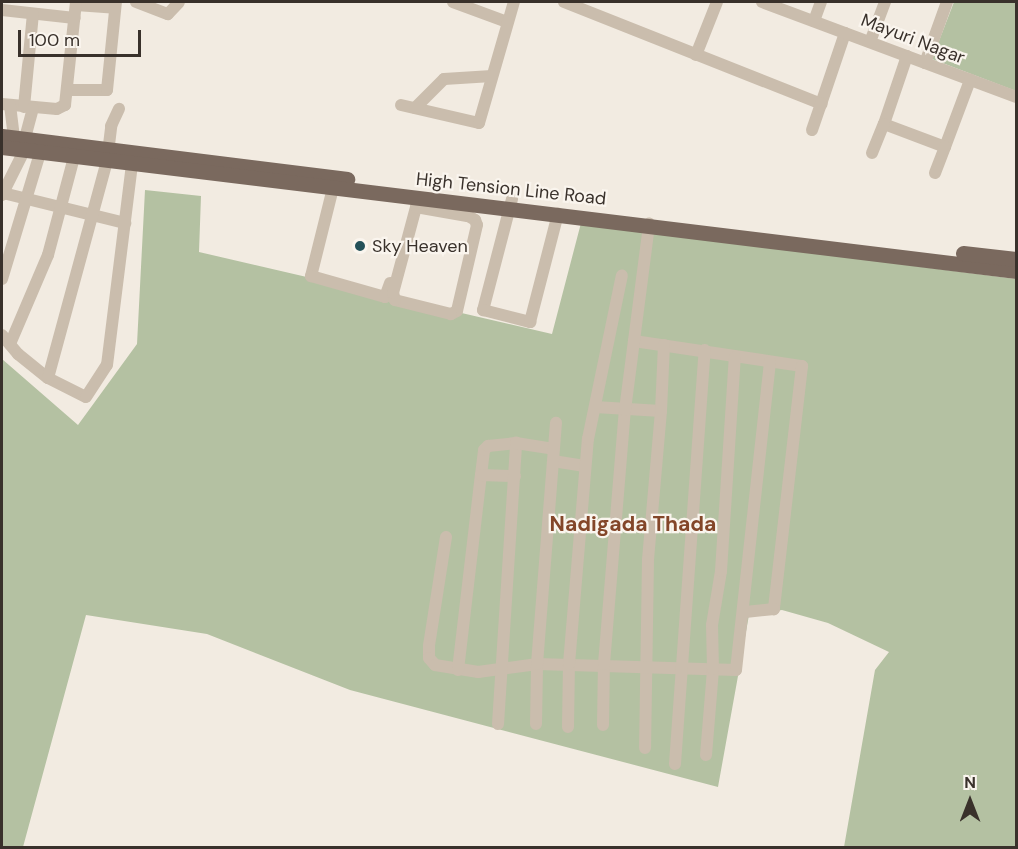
<!DOCTYPE html>
<style>
body{margin:0}
#map{position:relative;width:1018px;height:849px;overflow:hidden;background:#f2ebe1;font-family:"DM Sans",sans-serif}
div>[style]{position:absolute}
[style*='--x']{left:calc(var(--x)*1px);top:calc(var(--y)*1px);width:calc(var(--w)*1px);rotate:calc(var(--a)*1deg)}
.green>*{inset:0;background:#b4c1a2}
.minor>*{height:12px;margin:-6px;padding:0 6px;transform-origin:6px;border-radius:6px;background:#cabdad}
.major>*{height:15px;margin:-7.5px;padding:0 7.5px;transform-origin:7.5px;border-radius:7.5px;background:#7a695e}
.dots>*{width:16px;height:16px;translate:-50% -50%;box-sizing:border-box;border:3px solid #faf5ee;border-radius:50%}
span{translate:-50% -50%;white-space:nowrap;text-align:center;line-height:1.15;-webkit-text-stroke:4.5px #faf5ee;paint-order:stroke}
.street-label{font-size:18px;color:#39312b}
.poi-label{font-size:18px;color:#39312b}
.left{translate:0 -50%;text-align:left}
.quarter-label{font-size:21px;color:#834629;font-weight:700}
.frame{position:absolute;inset:0;border:3px solid #39312b;pointer-events:none}
.north{position:absolute;left:940px;top:771px;width:60px;height:60px;-webkit-text-stroke:4px #faf5ee;paint-order:stroke;rotate:0deg;font-size:16px;font-weight:700;line-height:24px;text-align:center;color:#39312b}
.north::after{content:'';display:block;margin:auto;width:21px;height:27px;background:#39312b;clip-path:polygon(50% 0,100% 100%,50% 72%,0 100%)}
.scale{position:absolute;left:18px;top:30px;width:123px;height:27px;box-sizing:border-box;border:3px solid #39312b;border-top:0;padding-left:8px;font-size:18px;line-height:21px;white-space:nowrap;color:#39312b;-webkit-text-stroke:4px #faf5ee;paint-order:stroke}
</style>
<div id="map">
<div class="green">
<div style="clip-path:polygon(954px 2px,1016px 2px,1016px 91px,932px 59px)"></div>
<div style="clip-path:polygon(145px 190px,201px 196px,199px 252px,552px 334px,581px 223px,1016px 279px,1016px 847px,844px 847px,875px 670px,889px 652px,828px 623px,782px 610px,749px 615px,718px 787px,350px 690px,207px 634px,86px 615px,23px 847px,2px 847px,2px 359px,78px 425px,137px 344px)"></div>
</div>
<div class="minor">
<div style="--x:136;--y:2;--w:34;--a:21"></div>
<div style="--x:168;--y:14;--w:16;--a:-47"></div>
<div style="--x:453;--y:2;--w:58;--a:20.3"></div>
<div style="--x:564;--y:2;--w:277;--a:21.6"></div>
<div style="--x:821;--y:104;--w:75;--a:-71.3"></div>
<div style="--x:762;--y:2;--w:271;--a:20.5"></div>
<div style="--x:76;--y:5;--w:39;--a:4"></div>
<div style="--x:2;--y:10;--w:73;--a:6.3"></div>
<div style="--x:814;--y:21;--w:20;--a:-70"></div>
<div style="--x:870;--y:42;--w:43;--a:-69.4"></div>
<div style="--x:696;--y:55;--w:57;--a:-68.4"></div>
<div style="--x:907;--y:56;--w:72;--a:108.7"></div>
<div style="--x:884;--y:124;--w:65;--a:20.7"></div>
<div style="--x:945;--y:147;--w:72;--a:-69.5"></div>
<div style="--x:925;--y:63;--w:65;--a:-70.2"></div>
<div style="--x:67;--y:90;--w:40;--a:0"></div>
<div style="--x:107;--y:90;--w:88;--a:-84.2"></div>
<div style="--x:2;--y:104;--w:55;--a:5.2"></div>
<div style="--x:57;--y:109;--w:9;--a:-27"></div>
<div style="--x:65;--y:105;--w:104;--a:-83.9"></div>
<div style="--x:10;--y:105;--w:33;--a:83"></div>
<div style="--x:401;--y:105;--w:80;--a:13"></div>
<div style="--x:479;--y:123;--w:126;--a:-73.9"></div>
<div style="--x:24;--y:107;--w:93;--a:-84.5"></div>
<div style="--x:415;--y:108;--w:41;--a:-45"></div>
<div style="--x:444;--y:79;--w:48;--a:-3.6"></div>
<div style="--x:812;--y:130;--w:28;--a:-71"></div>
<div style="--x:25;--y:138;--w:31;--a:-75"></div>
<div style="--x:872;--y:153;--w:31;--a:-68"></div>
<div style="--x:935;--y:173;--w:28;--a:-69"></div>
<div style="--x:333;--y:188;--w:91;--a:104"></div>
<div style="--x:311;--y:276;--w:77;--a:15.8"></div>
<div style="--x:385;--y:297;--w:15;--a:-70"></div>
<div style="--x:3;--y:193;--w:126;--a:13.8"></div>
<div style="--x:2;--y:195;--w:51;--a:-63.4"></div>
<div style="--x:512;--y:199;--w:115;--a:104.6"></div>
<div style="--x:483;--y:310;--w:49;--a:14.3"></div>
<div style="--x:530;--y:322;--w:112;--a:-75.5"></div>
<div style="--x:465;--y:203;--w:11;--a:90"></div>
<div style="--x:465;--y:214;--w:12;--a:31"></div>
<div style="--x:475;--y:220;--w:5;--a:68"></div>
<div style="--x:477;--y:225;--w:88;--a:103.1"></div>
<div style="--x:457;--y:311;--w:7;--a:153"></div>
<div style="--x:451;--y:314;--w:58;--a:-166"></div>
<div style="--x:395;--y:300;--w:7;--a:-106"></div>
<div style="--x:393;--y:293;--w:89;--a:-75"></div>
<div style="--x:416;--y:207;--w:52;--a:10"></div>
<div style="--x:2;--y:279;--w:132;--a:-73.2"></div>
<div style="--x:2;--y:335;--w:25;--a:50"></div>
<div style="--x:18;--y:354;--w:38;--a:39"></div>
<div style="--x:48;--y:378;--w:42;--a:26.6"></div>
<div style="--x:86;--y:397;--w:38;--a:-57"></div>
<div style="--x:107;--y:365;--w:203;--a:-82.9"></div>
<div style="--x:634;--y:341;--w:170;--a:8.5"></div>
<div style="--x:802;--y:366;--w:245;--a:96.6"></div>
<div style="--x:774;--y:609;--w:29;--a:174"></div>
<div style="--x:10;--y:344;--w:97;--a:-66.9"></div>
<div style="--x:48;--y:255;--w:101;--a:-75.1"></div>
<div style="--x:48;--y:378;--w:225;--a:-74.8"></div>
<div style="--x:107;--y:161;--w:35;--a:-83"></div>
<div style="--x:111;--y:126;--w:19;--a:-65"></div>
<div style="--x:595;--y:407;--w:66;--a:3.5"></div>
<div style="--x:661;--y:411;--w:150;--a:95"></div>
<div style="--x:648;--y:560;--w:188;--a:90.9"></div>
<div style="--x:661;--y:411;--w:66;--a:-87.4"></div>
<div style="--x:553;--y:461;--w:32;--a:9"></div>
<div style="--x:481;--y:475;--w:25;--a:-83"></div>
<div style="--x:484;--y:450;--w:6;--a:-45"></div>
<div style="--x:488;--y:446;--w:28;--a:-6"></div>
<div style="--x:446;--y:537;--w:110;--a:98.9"></div>
<div style="--x:429;--y:646;--w:12;--a:90"></div>
<div style="--x:429;--y:658;--w:9;--a:49"></div>
<div style="--x:435;--y:665;--w:44;--a:9.2"></div>
<div style="--x:478;--y:672;--w:60;--a:-7.7"></div>
<div style="--x:537;--y:664;--w:199;--a:1.7"></div>
<div style="--x:736;--y:670;--w:310;--a:-83.7"></div>
<div style="--x:458;--y:670;--w:196;--a:-83.3"></div>
<div style="--x:481;--y:475;--w:34;--a:2"></div>
<div style="--x:498;--y:724;--w:282;--a:-86.3"></div>
<div style="--x:516;--y:443;--w:38;--a:9"></div>
<div style="--x:536;--y:724;--w:60;--a:-89"></div>
<div style="--x:537;--y:664;--w:242;--a:-85.5"></div>
<div style="--x:603;--y:725;--w:61;--a:-89.1"></div>
<div style="--x:604;--y:664;--w:255;--a:-85.3"></div>
<div style="--x:625;--y:410;--w:188;--a:-82.6"></div>
<div style="--x:568;--y:727;--w:63;--a:-89.1"></div>
<div style="--x:569;--y:664;--w:226;--a:-85.2"></div>
<div style="--x:588;--y:439;--w:167;--a:-78.3"></div>
<div style="--x:706;--y:755;--w:86;--a:-85.3"></div>
<div style="--x:713;--y:669;--w:44;--a:-91.3"></div>
<div style="--x:712;--y:625;--w:55;--a:-80.5"></div>
<div style="--x:721;--y:571;--w:214;--a:-86.3"></div>
<div style="--x:675;--y:764;--w:415;--a:-85.9"></div>
</div>
<div class="major">
<div style="--x:2;--y:136;--w:348;--a:7.1"></div>
<div style="--x:2;--y:147;--w:1022;--a:6.97"></div>
<div style="--x:963;--y:253;--w:53;--a:6.5"></div>
</div>
<div class="dots">
<div style="left:360px;top:246px;background:#235058"></div>
</div>
<div class="street-label">
<span style="left:913px;top:39px;rotate:21deg">Mayuri Nagar</span>
<span style="left:511px;top:189px;rotate:6deg">High Tension Line Road</span>
</div>
<div class="poi-label">
<span class="left" style="left:372px;top:246px">Sky Heaven</span>
</div>
<div class="quarter-label">
<span style="left:633px;top:524px">Nadigada Thada</span>
</div>
<div class="frame"></div>
<div class="north">N</div>
<div class="scale">100 m</div>
</div>
